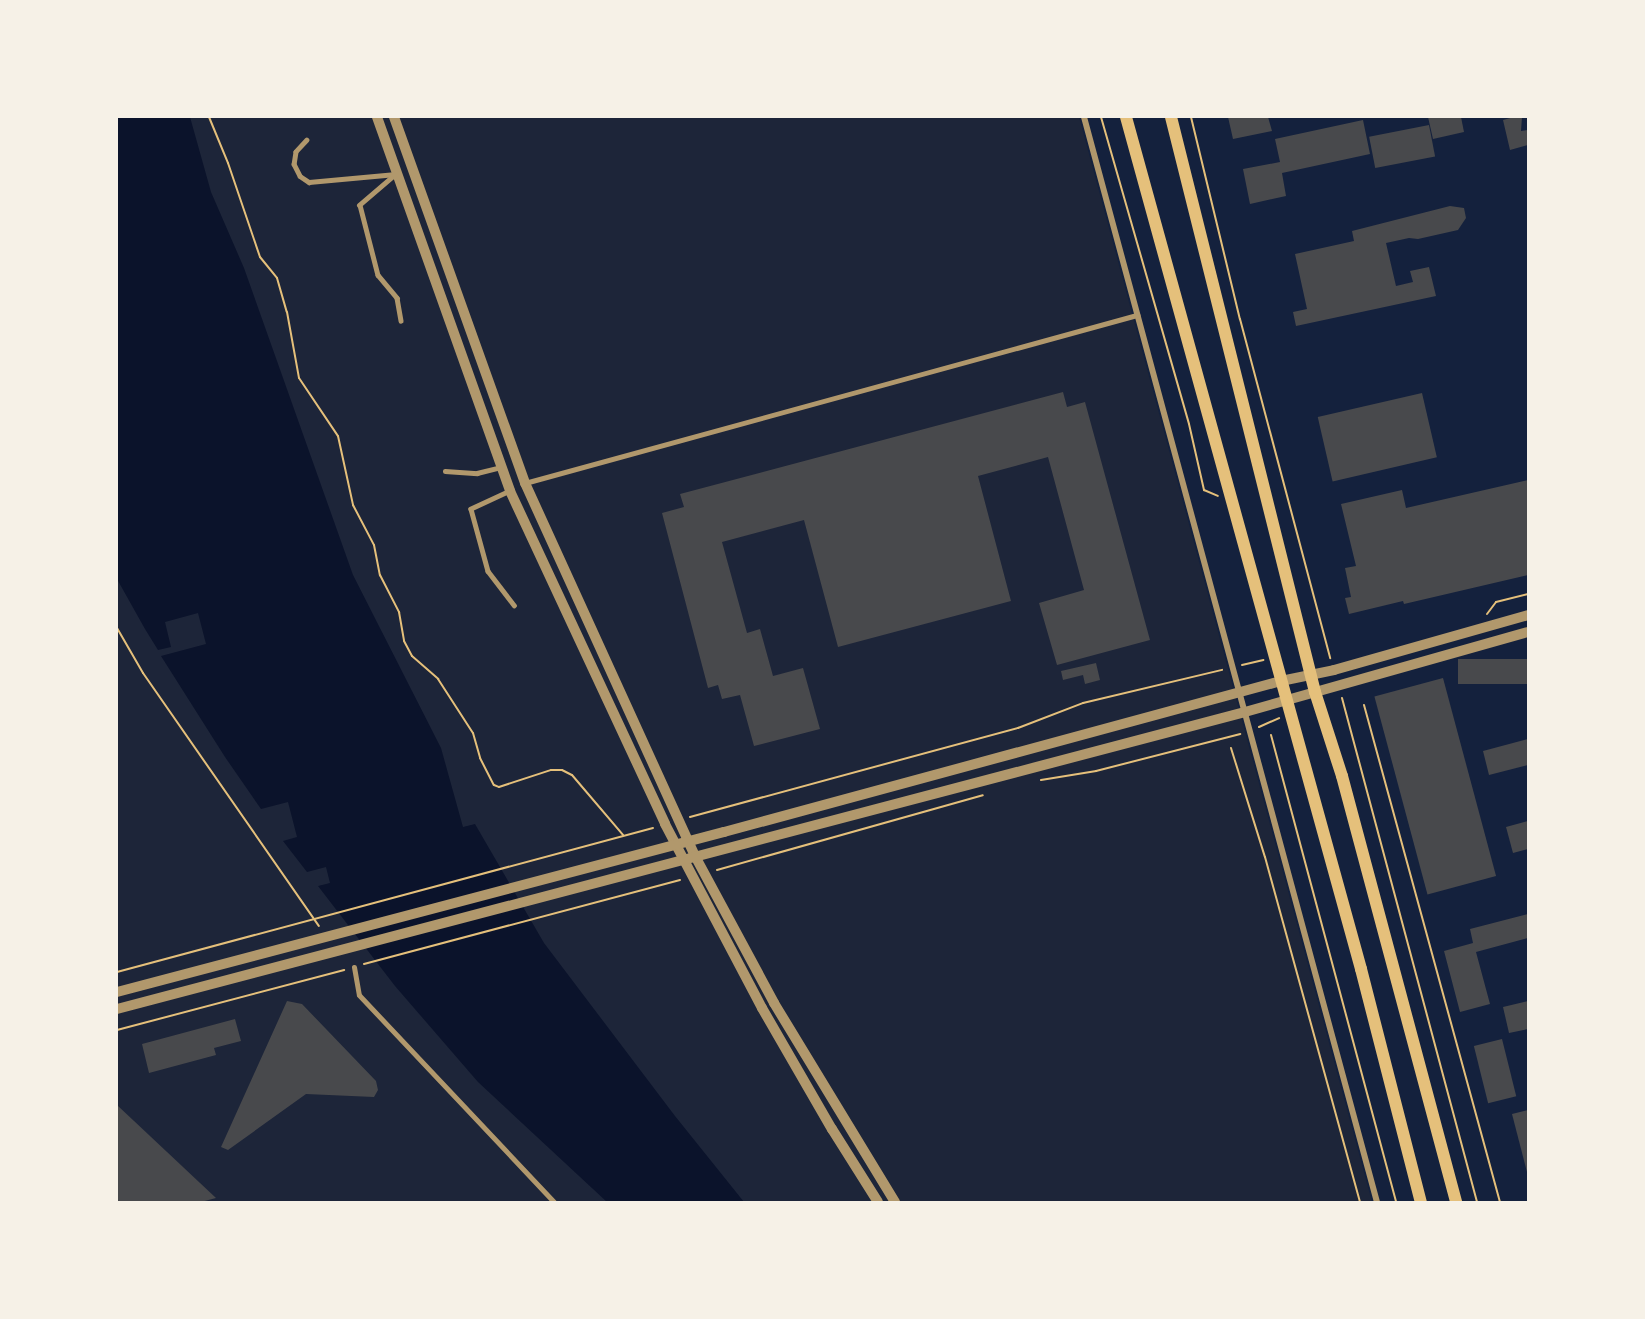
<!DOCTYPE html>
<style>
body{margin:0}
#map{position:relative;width:1645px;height:1319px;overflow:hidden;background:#14213d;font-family:"Asap Condensed",sans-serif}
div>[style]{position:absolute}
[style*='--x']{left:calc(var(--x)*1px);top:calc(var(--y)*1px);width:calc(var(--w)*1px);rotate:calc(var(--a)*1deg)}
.green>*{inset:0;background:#1d2539}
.water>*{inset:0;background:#0b132b}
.building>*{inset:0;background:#48494c;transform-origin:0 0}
.path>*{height:2px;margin:-1px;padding:0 1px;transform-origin:1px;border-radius:1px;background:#e5c07b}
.service>*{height:4.5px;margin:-2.25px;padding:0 2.25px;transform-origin:2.25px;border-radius:2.25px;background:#b1986c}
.pedestrian>*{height:5px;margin:-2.5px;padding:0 2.5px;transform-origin:2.5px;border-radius:2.5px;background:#b1986c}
.minor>*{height:6px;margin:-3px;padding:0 3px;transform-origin:3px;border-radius:3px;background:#b1986c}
.tertiary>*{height:10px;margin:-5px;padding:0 5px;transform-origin:5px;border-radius:5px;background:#b1986c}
.secondary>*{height:12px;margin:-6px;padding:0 6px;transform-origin:6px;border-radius:6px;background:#e5c07b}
span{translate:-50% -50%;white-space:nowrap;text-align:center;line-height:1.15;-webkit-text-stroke:5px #f6f1e7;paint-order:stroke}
.frame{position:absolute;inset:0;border:118px solid #f6f1e7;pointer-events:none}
</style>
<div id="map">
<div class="green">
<div style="clip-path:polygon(117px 117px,1079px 117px,1372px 1202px,117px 1202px)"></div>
</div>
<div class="water">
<div style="clip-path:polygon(117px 117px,190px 117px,211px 192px,244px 268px,353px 575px,441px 748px,463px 827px,475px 824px,544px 943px,675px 1116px,744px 1202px,607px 1202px,478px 1082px,395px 986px,318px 886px,330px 883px,326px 867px,307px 872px,283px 841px,297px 837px,288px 802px,261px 809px,225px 757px,161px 656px,206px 644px,198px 613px,165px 622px,171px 647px,158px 650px,145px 629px,117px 579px)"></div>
</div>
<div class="building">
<div style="clip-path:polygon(1228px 117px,1268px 117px,1272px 131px,1233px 139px)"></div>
<div style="clip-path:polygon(1428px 117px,1461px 117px,1464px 132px,1433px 139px)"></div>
<div style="clip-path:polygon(1514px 117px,1522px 117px,1521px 131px,1528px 130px,1528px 145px,1510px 150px,1503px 120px)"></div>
<div style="clip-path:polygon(1363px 120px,1370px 154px,1282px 173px,1286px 196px,1250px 204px,1243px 169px,1280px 162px,1275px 139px)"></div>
<div style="left:1429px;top:125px;width:32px;height:61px;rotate:79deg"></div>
<div style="clip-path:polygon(1450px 206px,1464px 208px,1466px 218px,1458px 230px,1418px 239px,1409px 238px,1386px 243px,1396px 286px,1413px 282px,1410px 271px,1429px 267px,1436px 296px,1296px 326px,1293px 312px,1307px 309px,1295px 254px,1354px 241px,1352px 231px)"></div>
<div style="clip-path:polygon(1063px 392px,1067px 407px,1085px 402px,1150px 640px,1057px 665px,1039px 603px,1084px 590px,1048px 457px,978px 476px,1011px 601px,838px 647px,804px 520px,722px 542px,747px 633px,760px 629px,773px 676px,803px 668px,820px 729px,754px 746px,740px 695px,722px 699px,718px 685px,708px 688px,662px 513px,684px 507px,680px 494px)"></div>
<div style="left:1422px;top:393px;width:66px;height:107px;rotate:77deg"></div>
<div style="clip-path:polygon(1528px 480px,1528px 575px,1404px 604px,1403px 601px,1349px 614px,1345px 598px,1351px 597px,1345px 568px,1356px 566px,1341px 504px,1402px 490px,1406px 508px)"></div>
<div style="left:1528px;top:659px;width:25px;height:70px;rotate:90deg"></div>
<div style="clip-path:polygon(1096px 663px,1100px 680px,1085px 684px,1083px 675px,1063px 680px,1061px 671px)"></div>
<div style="left:1443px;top:678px;width:205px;height:71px;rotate:75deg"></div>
<div style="clip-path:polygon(1528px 739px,1528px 765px,1489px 775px,1483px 751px)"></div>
<div style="clip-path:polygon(1528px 821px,1528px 849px,1513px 853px,1506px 827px)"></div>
<div style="clip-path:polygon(1528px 914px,1528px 938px,1476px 952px,1490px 1004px,1460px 1012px,1444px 951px,1473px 943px,1470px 929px)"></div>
<div style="clip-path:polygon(287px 1001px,302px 1004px,376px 1081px,378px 1090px,374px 1097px,306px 1094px,228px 1150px,221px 1147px)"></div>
<div style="clip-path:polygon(1528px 1001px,1528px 1029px,1509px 1033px,1503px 1007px)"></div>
<div style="clip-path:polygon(235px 1019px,241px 1041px,214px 1048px,216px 1055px,149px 1073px,142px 1044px)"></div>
<div style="left:1502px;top:1039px;width:59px;height:29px;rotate:76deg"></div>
<div style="clip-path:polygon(117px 1105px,216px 1198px,201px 1202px,117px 1202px)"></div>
<div style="clip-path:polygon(1528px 1110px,1528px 1172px,1527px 1172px,1512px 1114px)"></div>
</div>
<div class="path">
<div style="--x:209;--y:117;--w:50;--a:67.6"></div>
<div style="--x:228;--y:163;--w:99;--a:71.2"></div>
<div style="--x:260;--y:257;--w:27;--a:51"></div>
<div style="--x:277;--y:278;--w:35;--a:74"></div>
<div style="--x:287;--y:312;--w:67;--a:79.7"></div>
<div style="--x:299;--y:378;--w:70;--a:56.1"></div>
<div style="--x:338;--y:436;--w:71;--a:77.7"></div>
<div style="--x:353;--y:505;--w:45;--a:62.3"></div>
<div style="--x:374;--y:545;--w:31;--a:79"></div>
<div style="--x:380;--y:575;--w:42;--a:62.8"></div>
<div style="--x:399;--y:612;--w:29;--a:80"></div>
<div style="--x:404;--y:641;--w:17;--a:62"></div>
<div style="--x:412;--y:656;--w:35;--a:41"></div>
<div style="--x:438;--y:679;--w:64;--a:57.1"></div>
<div style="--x:473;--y:733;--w:26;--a:74"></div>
<div style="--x:480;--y:758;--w:30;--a:63"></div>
<div style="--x:494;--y:785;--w:5;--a:22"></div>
<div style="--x:499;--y:787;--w:55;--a:-18.1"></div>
<div style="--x:551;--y:770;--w:11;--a:0"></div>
<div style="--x:562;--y:770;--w:11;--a:27"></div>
<div style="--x:572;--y:775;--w:79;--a:49.6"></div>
<div style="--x:1101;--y:117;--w:319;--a:74"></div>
<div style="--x:1189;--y:424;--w:68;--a:77.2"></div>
<div style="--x:1204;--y:490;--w:15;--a:23"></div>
<div style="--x:1191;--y:117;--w:208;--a:76.4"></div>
<div style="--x:1240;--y:319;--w:351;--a:75.1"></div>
<div style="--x:1487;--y:614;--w:15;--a:-53"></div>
<div style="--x:1496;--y:602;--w:33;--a:-14"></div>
<div style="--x:117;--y:628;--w:52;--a:60"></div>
<div style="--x:143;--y:673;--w:308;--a:55.2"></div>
<div style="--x:1242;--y:665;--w:22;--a:-13"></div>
<div style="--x:1342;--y:698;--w:522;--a:75"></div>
<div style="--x:1364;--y:705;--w:515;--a:74.7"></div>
<div style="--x:1259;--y:727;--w:22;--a:-24"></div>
<div style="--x:1271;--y:735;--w:483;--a:75"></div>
<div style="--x:1231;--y:748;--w:114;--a:72.7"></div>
<div style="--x:1265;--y:857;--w:358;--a:74.6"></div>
<div style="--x:1041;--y:780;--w:56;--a:-9.3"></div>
<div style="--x:1096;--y:771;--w:149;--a:-14.4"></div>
<div style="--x:690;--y:817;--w:340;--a:-15.2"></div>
<div style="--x:1018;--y:728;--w:70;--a:-21"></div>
<div style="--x:1083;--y:703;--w:143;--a:-13.4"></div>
<div style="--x:717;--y:870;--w:276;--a:-15.7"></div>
<div style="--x:364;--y:964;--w:327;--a:-14.9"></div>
<div style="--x:117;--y:972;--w:555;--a:-15.04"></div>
<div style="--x:117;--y:1030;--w:235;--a:-14.8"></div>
</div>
<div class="service">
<div style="--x:307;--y:140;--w:16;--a:133"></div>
<div style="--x:296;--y:152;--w:12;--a:99"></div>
<div style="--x:294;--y:164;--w:13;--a:63"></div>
<div style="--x:300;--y:176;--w:11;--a:34"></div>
<div style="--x:309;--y:182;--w:87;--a:-5.3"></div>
<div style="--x:396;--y:174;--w:48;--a:139.3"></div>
<div style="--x:360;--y:205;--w:72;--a:75.6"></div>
<div style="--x:378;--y:275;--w:30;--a:50"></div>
<div style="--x:397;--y:298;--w:23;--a:80"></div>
<div style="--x:445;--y:471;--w:32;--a:4"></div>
<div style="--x:477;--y:473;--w:25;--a:-14"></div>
<div style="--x:525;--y:483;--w:635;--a:-15.35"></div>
<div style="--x:510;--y:491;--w:43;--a:155.2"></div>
<div style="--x:471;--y:509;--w:64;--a:74.7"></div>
<div style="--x:488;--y:571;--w:43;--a:52.6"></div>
</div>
<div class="pedestrian">
<div style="--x:354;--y:967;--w:28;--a:80"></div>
<div style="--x:359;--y:995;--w:284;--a:46.7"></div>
</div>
<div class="minor">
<div style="--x:1084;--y:117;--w:1124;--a:74.89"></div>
</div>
<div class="tertiary">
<div style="--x:377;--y:117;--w:397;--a:70.4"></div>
<div style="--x:510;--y:491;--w:367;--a:65"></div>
<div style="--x:665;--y:824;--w:208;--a:62.2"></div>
<div style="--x:762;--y:1008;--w:140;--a:60"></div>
<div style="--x:832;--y:1129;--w:86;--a:57.8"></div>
<div style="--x:394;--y:117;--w:389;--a:70.3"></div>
<div style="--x:525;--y:483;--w:410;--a:65.5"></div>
<div style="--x:695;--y:856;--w:167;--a:61.7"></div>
<div style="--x:774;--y:1003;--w:233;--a:58.7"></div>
<div style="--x:117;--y:992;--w:628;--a:-14.77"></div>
<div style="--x:724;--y:832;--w:577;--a:-15.17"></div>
<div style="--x:1281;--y:681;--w:54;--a:-11.7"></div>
<div style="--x:1334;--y:670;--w:202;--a:-15.8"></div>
<div style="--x:117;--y:1009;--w:1166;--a:-14.75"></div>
<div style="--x:1245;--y:712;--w:294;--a:-15.8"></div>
</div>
<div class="secondary">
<div style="--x:1126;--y:117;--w:884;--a:74.58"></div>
<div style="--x:1361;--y:969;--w:241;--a:75.6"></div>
<div style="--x:1171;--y:117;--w:593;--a:75.94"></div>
<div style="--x:1315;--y:692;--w:88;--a:72.2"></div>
<div style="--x:1342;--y:776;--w:441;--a:75"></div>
</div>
<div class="frame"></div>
</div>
